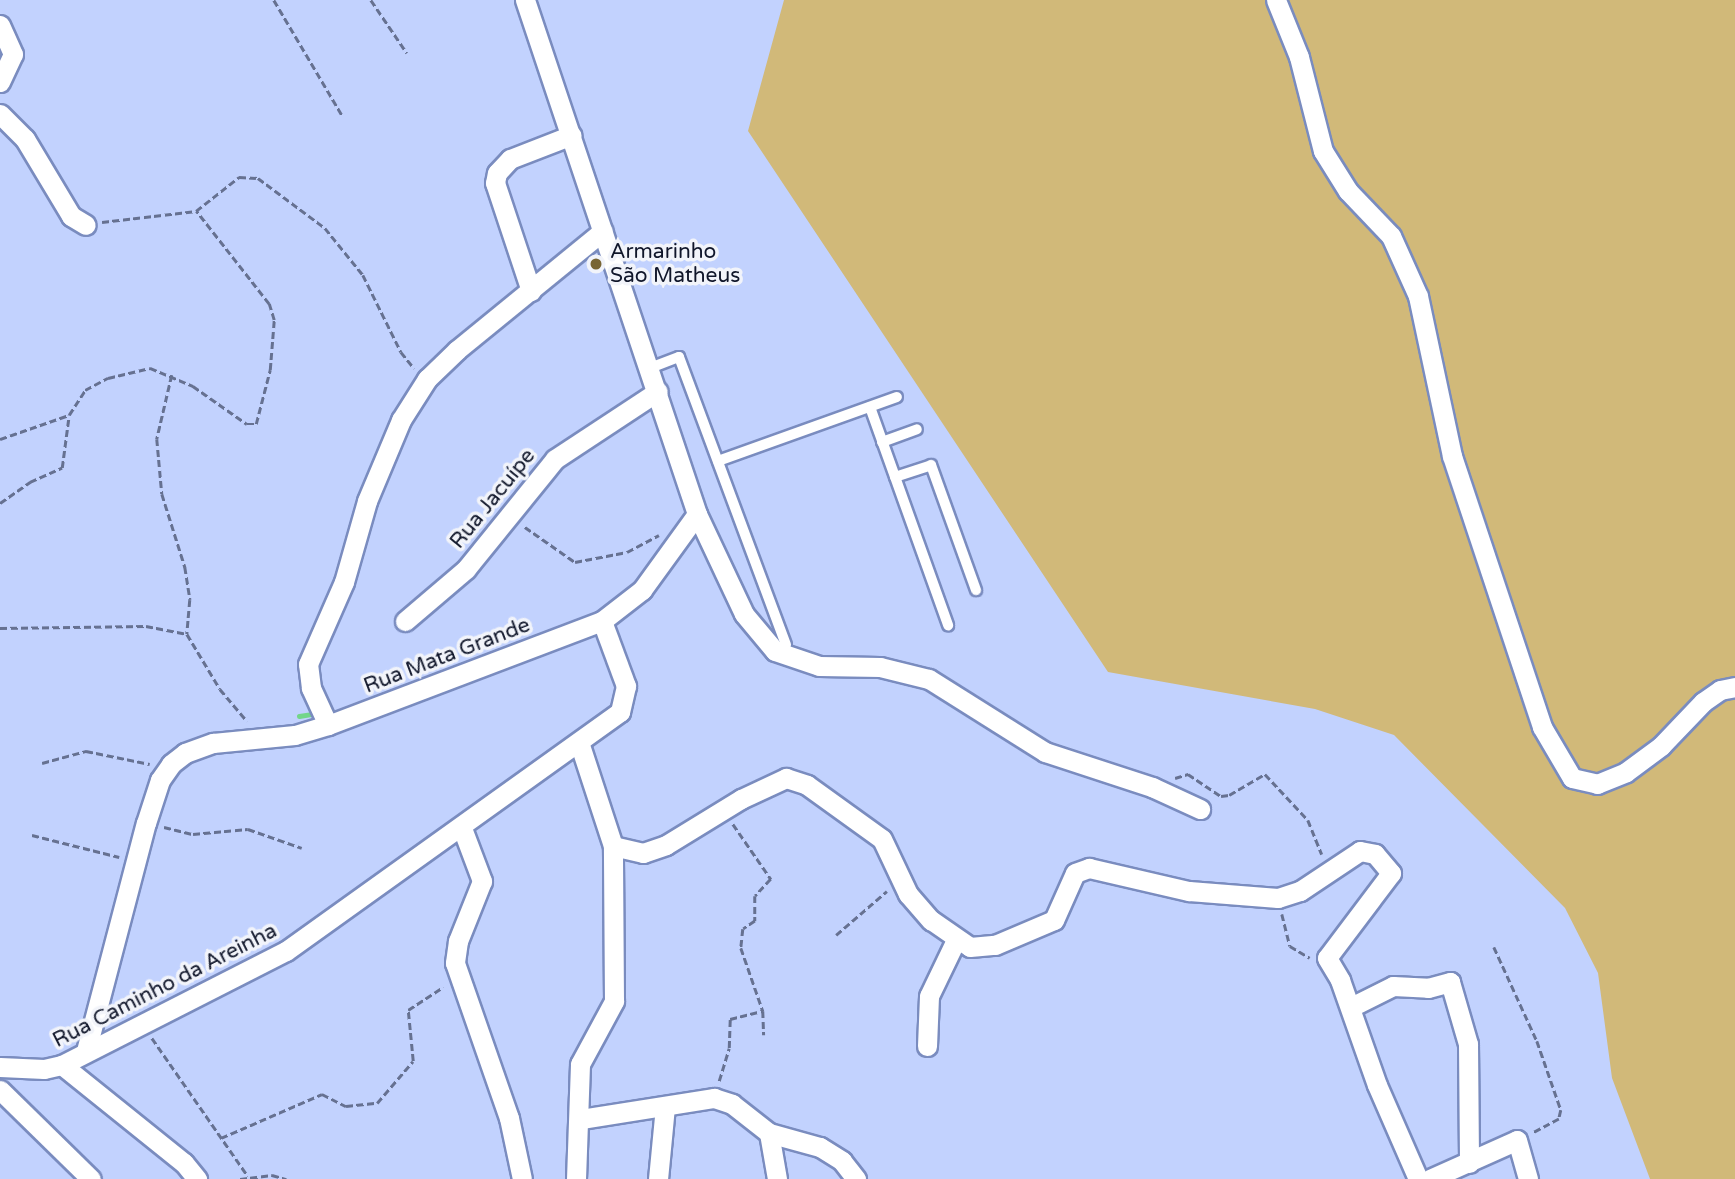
<!DOCTYPE html>
<meta charset="utf-8">
<style>
body{margin:0}
#map{position:relative;width:1735px;height:1179px;overflow:hidden;background:#c2d2fe;font-family:"Varela Round",sans-serif}
div>[style]{position:absolute}
[style*='--x']{left:calc(var(--x)*1px);top:calc(var(--y)*1px);width:calc(var(--w)*1px);rotate:calc(var(--a)*1deg)}
.green>*{inset:0;background:#d1b979}
.stream>*{height:5px;margin:-2.5px;padding:0 2.5px;transform-origin:2.5px;border-radius:2.5px;background:#73d689}
.path>*{height:2.5px;margin-top:-1.25px;transform-origin:0;background:repeating-linear-gradient(90deg,#667191 0 7px,transparent 0 10.5px)}
.roads{filter:drop-shadow(2px 0 #7a8cbf) drop-shadow(-2px 0 #7a8cbf) drop-shadow(0 2px #7a8cbf) drop-shadow(0 -2px #7a8cbf)}
.lane>*{height:10px;margin:-5px;padding:0 5px;transform-origin:5px;border-radius:5px;background:#fff}
.street>*{height:19px;margin:-9.5px;padding:0 9.5px;transform-origin:9.5px;border-radius:9.5px;background:#fff}
.dots>*{width:19px;height:19px;translate:-50% -50%;box-sizing:border-box;border:4px solid #f2f4fa;border-radius:50%}
span{translate:-50% -50%;white-space:nowrap;text-align:center;line-height:1.15;-webkit-text-stroke:7px #f2f4fa;paint-order:stroke}
.poi-label{font-size:21px;color:#10162a}
.left{translate:0 -50%;text-align:left}
.street-label{font-size:21px;color:#10162a}
</style>
<div id="map">
<div class="green">
<div style="clip-path:polygon(784px 0,1735px 0,1735px 1179px,1650px 1179px,1612px 1078px,1598px 973px,1565px 908px,1394px 735px,1315px 709px,1108px 672px,748px 131px)"></div>
</div>
<div class="stream">
<div style="--x:299;--y:716;--w:12;--a:-9"></div>
</div>
<div class="path">
<div style="--x:274;--y:0;--w:134;--a:59.4"></div>
<div style="--x:371;--y:0;--w:64;--a:55.8"></div>
<div style="--x:102;--y:222;--w:95;--a:-6.7"></div>
<div style="--x:196;--y:211;--w:55;--a:-38.3"></div>
<div style="--x:239;--y:177;--w:19;--a:3"></div>
<div style="--x:258;--y:178;--w:84;--a:36.7"></div>
<div style="--x:325;--y:228;--w:60;--a:51"></div>
<div style="--x:363;--y:275;--w:86;--a:63.7"></div>
<div style="--x:401;--y:352;--w:21;--a:51"></div>
<div style="--x:172;--y:375;--w:66;--a:103.2"></div>
<div style="--x:157;--y:439;--w:55;--a:84.8"></div>
<div style="--x:162;--y:494;--w:77;--a:72.5"></div>
<div style="--x:185;--y:567;--w:33;--a:81"></div>
<div style="--x:190;--y:600;--w:34;--a:95"></div>
<div style="--x:187;--y:634;--w:64;--a:59"></div>
<div style="--x:220;--y:689;--w:42;--a:49.8"></div>
<div style="--x:0;--y:439;--w:73;--a:-19.2"></div>
<div style="--x:69;--y:415;--w:30;--a:-57"></div>
<div style="--x:85;--y:390;--w:26;--a:-28"></div>
<div style="--x:108;--y:378;--w:43;--a:-13.4"></div>
<div style="--x:150;--y:368;--w:47;--a:22.7"></div>
<div style="--x:193;--y:386;--w:66;--a:35.1"></div>
<div style="--x:247;--y:424;--w:9;--a:0"></div>
<div style="--x:256;--y:424;--w:56;--a:-75.5"></div>
<div style="--x:270;--y:370;--w:50;--a:-85.4"></div>
<div style="--x:274;--y:320;--w:17;--a:-107"></div>
<div style="--x:269;--y:304;--w:118;--a:-128.1"></div>
<div style="--x:0;--y:503;--w:37;--a:-35"></div>
<div style="--x:30;--y:482;--w:35;--a:-24"></div>
<div style="--x:62;--y:468;--w:53;--a:-82.5"></div>
<div style="--x:525;--y:527;--w:61;--a:35"></div>
<div style="--x:575;--y:562;--w:53;--a:-10.9"></div>
<div style="--x:627;--y:552;--w:36;--a:-28"></div>
<div style="--x:0;--y:628;--w:146;--a:-0.8"></div>
<div style="--x:146;--y:626;--w:42;--a:11"></div>
<div style="--x:42;--y:763;--w:46;--a:-15.3"></div>
<div style="--x:86;--y:751;--w:65;--a:11.5"></div>
<div style="--x:1175;--y:778;--w:14;--a:-17"></div>
<div style="--x:1188;--y:774;--w:40;--a:34"></div>
<div style="--x:1221;--y:796;--w:8;--a:-7"></div>
<div style="--x:1229;--y:795;--w:42;--a:-30.3"></div>
<div style="--x:1265;--y:774;--w:63;--a:46.9"></div>
<div style="--x:1308;--y:820;--w:37;--a:68"></div>
<div style="--x:733;--y:824;--w:67;--a:55.4"></div>
<div style="--x:771;--y:879;--w:23;--a:133"></div>
<div style="--x:755;--y:896;--w:25;--a:90"></div>
<div style="--x:755;--y:921;--w:14;--a:146"></div>
<div style="--x:743;--y:929;--w:19;--a:96"></div>
<div style="--x:741;--y:948;--w:67;--a:70.8"></div>
<div style="--x:763;--y:1011;--w:24;--a:88"></div>
<div style="--x:164;--y:827;--w:30;--a:14"></div>
<div style="--x:193;--y:834;--w:55;--a:-5.2"></div>
<div style="--x:248;--y:829;--w:57;--a:19.4"></div>
<div style="--x:32;--y:835;--w:90;--a:14.2"></div>
<div style="--x:1282;--y:914;--w:33;--a:76"></div>
<div style="--x:1290;--y:946;--w:23;--a:31"></div>
<div style="--x:836;--y:935;--w:67;--a:-40.8"></div>
<div style="--x:1494;--y:947;--w:103;--a:65.4"></div>
<div style="--x:1537;--y:1041;--w:73;--a:70.8"></div>
<div style="--x:1561;--y:1110;--w:9;--a:103"></div>
<div style="--x:1559;--y:1119;--w:30;--a:152"></div>
<div style="--x:152;--y:1038;--w:168;--a:55.2"></div>
<div style="--x:719;--y:1081;--w:34;--a:-73"></div>
<div style="--x:729;--y:1048;--w:29;--a:-88"></div>
<div style="--x:730;--y:1019;--w:34;--a:-14"></div>
<div style="--x:221;--y:1138;--w:110;--a:-23.5"></div>
<div style="--x:322;--y:1094;--w:27;--a:27"></div>
<div style="--x:346;--y:1106;--w:31;--a:-6"></div>
<div style="--x:377;--y:1103;--w:55;--a:-49.4"></div>
<div style="--x:413;--y:1061;--w:51;--a:-95.6"></div>
<div style="--x:408;--y:1010;--w:42;--a:-33.3"></div>
<div style="--x:240;--y:1179;--w:32;--a:-7"></div>
<div style="--x:272;--y:1175;--w:15;--a:16"></div>
</div>
<div class="roads">
<div class="lane">
<div style="--x:650;--y:368;--w:31;--a:-21"></div>
<div style="--x:679;--y:357;--w:307;--a:69.6"></div>
<div style="--x:870;--y:407;--w:232;--a:70.3"></div>
<div style="--x:882;--y:442;--w:37;--a:-20"></div>
<div style="--x:718;--y:461;--w:190;--a:-19.7"></div>
<div style="--x:895;--y:477;--w:38;--a:-18"></div>
<div style="--x:931;--y:465;--w:133;--a:70.2"></div>
</div>
<div class="street">
<div style="--x:1276;--y:0;--w:61;--a:68"></div>
<div style="--x:1299;--y:57;--w:97;--a:75.7"></div>
<div style="--x:1323;--y:151;--w:47;--a:58"></div>
<div style="--x:1348;--y:191;--w:62;--a:46.3"></div>
<div style="--x:1391;--y:236;--w:66;--a:65.8"></div>
<div style="--x:1418;--y:296;--w:164;--a:78"></div>
<div style="--x:1452;--y:456;--w:286;--a:71.6"></div>
<div style="--x:1542;--y:727;--w:59;--a:59.5"></div>
<div style="--x:1572;--y:778;--w:26;--a:13"></div>
<div style="--x:1597;--y:784;--w:31;--a:-22"></div>
<div style="--x:1626;--y:772;--w:44;--a:-36.6"></div>
<div style="--x:1661;--y:746;--w:61;--a:-46.3"></div>
<div style="--x:1703;--y:702;--w:21;--a:-35"></div>
<div style="--x:1720;--y:690;--w:15;--a:-11"></div>
<div style="--x:0;--y:25;--w:32;--a:66"></div>
<div style="--x:13;--y:54;--w:31;--a:115"></div>
<div style="--x:0;--y:114;--w:35;--a:45"></div>
<div style="--x:25;--y:139;--w:90;--a:59.1"></div>
<div style="--x:71;--y:216;--w:17;--a:31"></div>
<div style="--x:531;--y:291;--w:114;--a:-108.4"></div>
<div style="--x:495;--y:183;--w:10;--a:-79"></div>
<div style="--x:497;--y:173;--w:19;--a:-47"></div>
<div style="--x:510;--y:159;--w:66;--a:-21.2"></div>
<div style="--x:697;--y:514;--w:110;--a:64.8"></div>
<div style="--x:744;--y:614;--w:48;--a:50"></div>
<div style="--x:775;--y:651;--w:46;--a:18.8"></div>
<div style="--x:819;--y:666;--w:61;--a:0.9"></div>
<div style="--x:880;--y:667;--w:50;--a:13.8"></div>
<div style="--x:929;--y:679;--w:137;--a:32.2"></div>
<div style="--x:1045;--y:752;--w:113;--a:18.1"></div>
<div style="--x:1152;--y:787;--w:53;--a:24.6"></div>
<div style="--x:405;--y:621;--w:80;--a:-40.4"></div>
<div style="--x:466;--y:569;--w:141;--a:-51"></div>
<div style="--x:555;--y:459;--w:123;--a:-33.4"></div>
<div style="--x:328;--y:725;--w:41;--a:-114.7"></div>
<div style="--x:311;--y:688;--w:24;--a:-97"></div>
<div style="--x:308;--y:664;--w:90;--a:-66.3"></div>
<div style="--x:344;--y:582;--w:84;--a:-74.1"></div>
<div style="--x:367;--y:501;--w:88;--a:-67.2"></div>
<div style="--x:401;--y:420;--w:49;--a:-57.6"></div>
<div style="--x:427;--y:379;--w:42;--a:-44"></div>
<div style="--x:457;--y:350;--w:188;--a:-39.2"></div>
<div style="--x:579;--y:742;--w:109;--a:71.9"></div>
<div style="--x:613;--y:846;--w:31;--a:13"></div>
<div style="--x:643;--y:853;--w:24;--a:-19"></div>
<div style="--x:666;--y:845;--w:88;--a:-31.5"></div>
<div style="--x:741;--y:799;--w:50;--a:-25"></div>
<div style="--x:786;--y:778;--w:22;--a:18"></div>
<div style="--x:807;--y:785;--w:92;--a:35.8"></div>
<div style="--x:882;--y:839;--w:61;--a:64.7"></div>
<div style="--x:908;--y:894;--w:35;--a:49"></div>
<div style="--x:931;--y:920;--w:47;--a:34.7"></div>
<div style="--x:970;--y:947;--w:25;--a:-5"></div>
<div style="--x:995;--y:945;--w:64;--a:-23"></div>
<div style="--x:1054;--y:920;--w:51;--a:-65.9"></div>
<div style="--x:1075;--y:873;--w:15;--a:-20"></div>
<div style="--x:1089;--y:868;--w:103;--a:13"></div>
<div style="--x:1189;--y:891;--w:89;--a:4.5"></div>
<div style="--x:1278;--y:898;--w:23;--a:-18"></div>
<div style="--x:1300;--y:891;--w:72;--a:-33.7"></div>
<div style="--x:1360;--y:851;--w:15;--a:11"></div>
<div style="--x:1375;--y:854;--w:25;--a:50"></div>
<div style="--x:1391;--y:873;--w:106;--a:127"></div>
<div style="--x:1327;--y:958;--w:26;--a:59"></div>
<div style="--x:1340;--y:980;--w:111;--a:70.6"></div>
<div style="--x:1377;--y:1085;--w:103;--a:66.4"></div>
<div style="--x:462;--y:828;--w:57;--a:69.3"></div>
<div style="--x:482;--y:881;--w:65;--a:111.8"></div>
<div style="--x:458;--y:941;--w:22;--a:98"></div>
<div style="--x:455;--y:963;--w:164;--a:70.8"></div>
<div style="--x:509;--y:1118;--w:62;--a:78"></div>
<div style="--x:1351;--y:1007;--w:47;--a:-26.6"></div>
<div style="--x:1393;--y:986;--w:35;--a:3"></div>
<div style="--x:1428;--y:988;--w:23;--a:-15"></div>
<div style="--x:1450;--y:982;--w:65;--a:73.8"></div>
<div style="--x:1468;--y:1044;--w:119;--a:89.5"></div>
<div style="--x:927;--y:1046;--w:50;--a:-87.7"></div>
<div style="--x:929;--y:996;--w:62;--a:-64.3"></div>
<div style="--x:86;--y:1051;--w:236;--a:-75.3"></div>
<div style="--x:146;--y:823;--w:45;--a:-72"></div>
<div style="--x:160;--y:780;--w:19;--a:-55"></div>
<div style="--x:171;--y:764;--w:18;--a:-38"></div>
<div style="--x:185;--y:753;--w:30;--a:-20"></div>
<div style="--x:213;--y:743;--w:82;--a:-5.6"></div>
<div style="--x:295;--y:735;--w:34;--a:-17"></div>
<div style="--x:328;--y:725;--w:293;--a:-20.8"></div>
<div style="--x:602;--y:621;--w:51;--a:-37.8"></div>
<div style="--x:642;--y:590;--w:94;--a:-54.1"></div>
<div style="--x:697;--y:514;--w:542;--a:-108.5"></div>
<div style="--x:62;--y:1065;--w:156;--a:38.8"></div>
<div style="--x:184;--y:1163;--w:21;--a:51"></div>
<div style="--x:0;--y:1067;--w:44;--a:2.6"></div>
<div style="--x:44;--y:1069;--w:18;--a:-13"></div>
<div style="--x:62;--y:1065;--w:251;--a:-27"></div>
<div style="--x:286;--y:951;--w:411;--a:-35.6"></div>
<div style="--x:620;--y:712;--w:27;--a:-77"></div>
<div style="--x:626;--y:686;--w:69;--a:-110.3"></div>
<div style="--x:0;--y:1090;--w:127;--a:44.4"></div>
<div style="--x:581;--y:1119;--w:135;--a:-9"></div>
<div style="--x:714;--y:1098;--w:19;--a:18"></div>
<div style="--x:732;--y:1104;--w:47;--a:38.1"></div>
<div style="--x:769;--y:1133;--w:47;--a:80.1"></div>
<div style="--x:769;--y:1133;--w:53;--a:15.4"></div>
<div style="--x:820;--y:1147;--w:26;--a:32"></div>
<div style="--x:842;--y:1161;--w:23;--a:52"></div>
<div style="--x:576;--y:1179;--w:115;--a:-88"></div>
<div style="--x:580;--y:1064;--w:72;--a:-61.6"></div>
<div style="--x:614;--y:1001;--w:155;--a:-90.4"></div>
<div style="--x:658;--y:1179;--w:73;--a:-84.5"></div>
<div style="--x:1430;--y:1179;--w:95;--a:-24.1"></div>
<div style="--x:1517;--y:1140;--w:41;--a:74.2"></div>
</div>
</div>
<div class="dots">
<div style="left:596px;top:264px;background:#786534"></div>
</div>
<div class="poi-label">
<span class="left" style="left:610px;top:264px">Armarinho<br>São Matheus</span>
</div>
<div class="street-label">
<span style="left:493px;top:499px;rotate:-51deg">Rua Jacuípe</span>
<span style="left:447px;top:656px;rotate:-21deg">Rua Mata Grande</span>
<span style="left:165px;top:986px;rotate:-27deg">Rua Caminho da Areinha</span>
</div>
</div>
